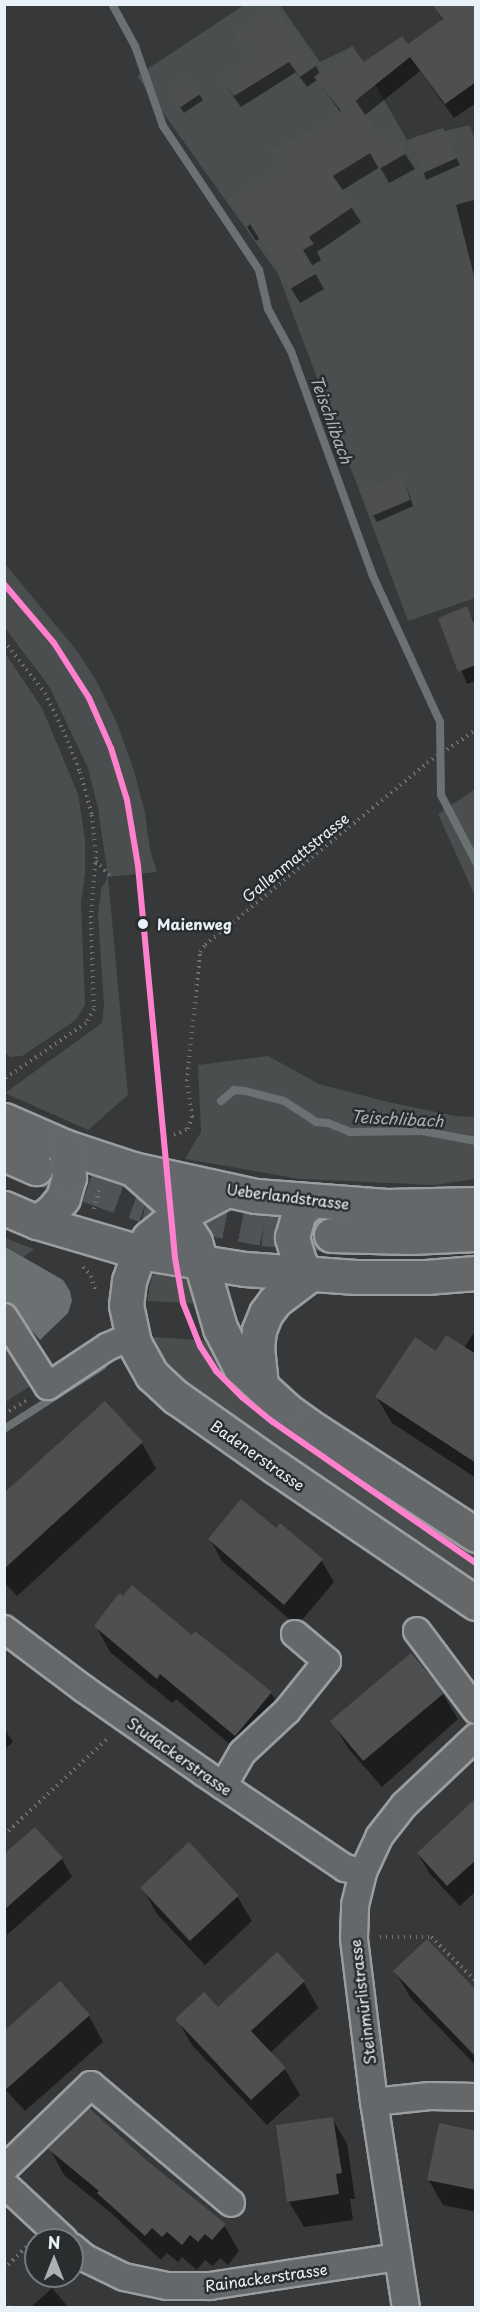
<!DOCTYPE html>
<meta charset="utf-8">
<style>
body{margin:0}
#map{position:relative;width:480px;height:2312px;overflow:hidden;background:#363839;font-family:"Playpen Sans",sans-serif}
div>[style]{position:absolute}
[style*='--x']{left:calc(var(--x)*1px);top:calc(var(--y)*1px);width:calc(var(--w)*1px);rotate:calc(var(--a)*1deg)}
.green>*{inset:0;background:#4a4e4f}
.water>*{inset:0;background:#6b7073}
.shadow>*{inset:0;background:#0007}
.stream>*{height:8px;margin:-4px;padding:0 4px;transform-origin:4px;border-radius:4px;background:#6b7073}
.building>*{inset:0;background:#4e4f50;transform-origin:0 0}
.major-tunnel>*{height:33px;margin-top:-16.5px;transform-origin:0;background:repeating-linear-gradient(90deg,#515456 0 33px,transparent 0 49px)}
.path>*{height:4px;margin-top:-2px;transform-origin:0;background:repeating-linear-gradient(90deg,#6f7172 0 1.5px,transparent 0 6px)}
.roads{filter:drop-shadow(2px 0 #9b9d9f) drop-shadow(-2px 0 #9b9d9f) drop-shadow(0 2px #9b9d9f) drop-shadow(0 -2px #9b9d9f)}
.minor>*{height:26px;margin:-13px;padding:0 13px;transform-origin:13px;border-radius:13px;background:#65686b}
.major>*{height:33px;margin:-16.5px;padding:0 16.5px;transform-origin:16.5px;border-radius:16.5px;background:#65686b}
.tram-1>*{height:6px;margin:-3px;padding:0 3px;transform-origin:3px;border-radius:3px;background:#ff80cd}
.dots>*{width:16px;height:16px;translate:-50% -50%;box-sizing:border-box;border:3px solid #2a2d2e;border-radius:50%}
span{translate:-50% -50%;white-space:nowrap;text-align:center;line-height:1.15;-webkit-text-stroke:5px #2a2d2e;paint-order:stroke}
.street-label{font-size:15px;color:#e8f1f8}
.stop-label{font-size:15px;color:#e8f1f8;font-weight:700}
.left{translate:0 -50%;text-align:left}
.water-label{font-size:16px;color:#acb3b8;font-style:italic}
.frame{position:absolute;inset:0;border:6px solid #e8f1f8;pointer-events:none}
.north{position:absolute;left:24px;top:2228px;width:60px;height:60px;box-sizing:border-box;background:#2a2d2e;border:2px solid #767b7f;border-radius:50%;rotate:0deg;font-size:16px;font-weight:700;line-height:24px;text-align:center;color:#e8f1f8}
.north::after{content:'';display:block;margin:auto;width:21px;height:27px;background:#aab0b5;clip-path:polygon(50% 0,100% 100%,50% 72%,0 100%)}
</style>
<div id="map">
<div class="green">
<div style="clip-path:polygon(244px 5px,280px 5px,320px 62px,353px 46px,407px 140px,470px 125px,476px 145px,475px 598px,408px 621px,278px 274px,137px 76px)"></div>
<div style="clip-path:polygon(5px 564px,78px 652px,97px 682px,117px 723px,134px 771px,145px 813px,150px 850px,157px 872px,108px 877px,128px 1095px,88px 1130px,5px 1093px,102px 1023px,104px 1005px,98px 916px,101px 889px,108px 877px,98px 808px,88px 768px,49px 686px,5px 628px)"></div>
<div style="clip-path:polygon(5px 653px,42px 708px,78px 794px,85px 840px,85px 873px,81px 903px,85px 1005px,76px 1020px,22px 1056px,11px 1057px,4px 1052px)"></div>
<div style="clip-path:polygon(474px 790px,476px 793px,475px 896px,438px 814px)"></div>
<div style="clip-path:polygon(268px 1056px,319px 1084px,388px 1102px,455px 1116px,475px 1117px,475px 1179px,435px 1185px,300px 1179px,185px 1159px,201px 1132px,198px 1065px)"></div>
<div style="clip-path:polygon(5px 1238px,34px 1249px,23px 1257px,5px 1246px)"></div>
<div style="clip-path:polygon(186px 1269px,204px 1304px,147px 1301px,152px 1276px,158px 1272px)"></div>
<div style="clip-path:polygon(4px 1337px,29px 1387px,5px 1402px,4px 1402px)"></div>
<div style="clip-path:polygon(153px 1337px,216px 1341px,364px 1478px,475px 1555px,475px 1589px,182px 1381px,166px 1364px)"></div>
</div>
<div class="water">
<div style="clip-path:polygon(4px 1246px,63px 1280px,70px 1291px,72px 1301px,68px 1313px,40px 1340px,5px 1301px)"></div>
</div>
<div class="shadow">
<div style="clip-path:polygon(476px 4px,476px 103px,454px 118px,420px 71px,364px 116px,377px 137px,389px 130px,415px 169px,389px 183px,380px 167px,341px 191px,361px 222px,317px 252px,321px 260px,311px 266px,324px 289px,300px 303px,260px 238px,256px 241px,239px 214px,281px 167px,293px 143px,341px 113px,317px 80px,307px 87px,296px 72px,241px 107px,221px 79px,250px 57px,236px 33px,316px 66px,320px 74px,364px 64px,407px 46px,443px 21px,434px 5px)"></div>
<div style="clip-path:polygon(199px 94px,203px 100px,184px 113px,173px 96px)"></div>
<div style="clip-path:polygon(446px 136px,460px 165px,426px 180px,414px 139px)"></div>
<div style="clip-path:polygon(473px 200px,476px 205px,476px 284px,456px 205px)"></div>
<div style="clip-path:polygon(404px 478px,413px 506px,377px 522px,373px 515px)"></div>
<div style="clip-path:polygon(466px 608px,476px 623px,476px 681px,467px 684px,440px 618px)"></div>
<div style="clip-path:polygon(473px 1334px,476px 1335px,476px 1478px,392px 1423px,377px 1398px,436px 1353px,464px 1348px)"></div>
<div style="clip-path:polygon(142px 1443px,156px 1469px,17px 1596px,4px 1582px,4px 1495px)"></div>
<div style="clip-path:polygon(276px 1530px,321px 1560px,334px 1582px,297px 1626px,222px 1561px,210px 1539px)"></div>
<div style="clip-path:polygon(96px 1626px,192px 1637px,271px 1693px,286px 1718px,250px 1761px,176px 1699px,172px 1703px,110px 1652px)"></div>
<div style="clip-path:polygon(443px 1694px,458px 1719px,382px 1787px,348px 1748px,333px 1723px)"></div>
<div style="clip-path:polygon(4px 1728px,13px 1742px,4px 1750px)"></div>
<div style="clip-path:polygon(476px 1817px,476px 1891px,460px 1906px,430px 1874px,418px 1854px)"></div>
<div style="clip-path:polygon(4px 1855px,62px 1859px,72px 1877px,7px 1935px)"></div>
<div style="clip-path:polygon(142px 1888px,237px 1896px,252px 1921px,205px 1965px,157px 1914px)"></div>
<div style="clip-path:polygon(395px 1971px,476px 1992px,476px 2066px,410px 1997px)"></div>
<div style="clip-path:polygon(304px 1982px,318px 2008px,270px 2053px,285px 2069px,300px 2095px,267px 2125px,192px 2045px,177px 2019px)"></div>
<div style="clip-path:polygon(59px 1984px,89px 2016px,103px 2042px,25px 2111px,4px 2088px)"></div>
<div style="clip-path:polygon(332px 2118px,347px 2144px,355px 2199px,350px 2199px,353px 2220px,304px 2227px,289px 2202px)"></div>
<div style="clip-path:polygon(476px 2133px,476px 2212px,443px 2205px,428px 2179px)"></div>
<div style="clip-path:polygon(50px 2149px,145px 2161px,224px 2225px,239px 2251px,228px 2265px,220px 2258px,213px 2266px,205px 2260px,197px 2270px,182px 2257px,178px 2262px,167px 2253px,161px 2260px,111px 2213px,64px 2175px)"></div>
<div style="clip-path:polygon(52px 2288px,69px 2308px,30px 2308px)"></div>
</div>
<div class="stream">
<div style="--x:112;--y:4;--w:48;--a:61.3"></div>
<div style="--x:135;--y:46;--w:85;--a:70.7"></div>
<div style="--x:163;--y:126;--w:173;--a:56.3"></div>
<div style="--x:259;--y:270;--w:40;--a:77"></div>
<div style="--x:268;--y:309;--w:48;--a:61.3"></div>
<div style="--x:291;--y:351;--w:237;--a:70"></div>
<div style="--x:372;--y:574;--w:163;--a:65.3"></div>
<div style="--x:440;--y:722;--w:73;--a:89.2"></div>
<div style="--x:441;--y:795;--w:76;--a:62.4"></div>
<div style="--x:221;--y:1101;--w:17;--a:-40"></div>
<div style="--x:234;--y:1090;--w:11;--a:5"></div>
<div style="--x:245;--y:1091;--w:40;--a:14.4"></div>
<div style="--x:284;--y:1101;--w:38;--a:33"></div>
<div style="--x:316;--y:1122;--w:12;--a:5"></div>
<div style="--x:328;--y:1123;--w:24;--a:22"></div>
<div style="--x:350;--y:1132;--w:72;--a:-0.8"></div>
<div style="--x:422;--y:1131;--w:55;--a:10.5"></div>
<div style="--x:4;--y:1429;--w:117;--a:-32.7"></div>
</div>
<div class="building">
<div style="clip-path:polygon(432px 4px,476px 4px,476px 82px,445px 104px,410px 57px,354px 102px,356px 101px,378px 135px,390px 128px,407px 153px,379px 169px,370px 153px,333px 176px,354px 206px,309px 237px,314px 244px,303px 250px,317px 273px,290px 289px,250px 224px,247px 227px,228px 199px,280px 166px,270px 151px,291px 138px,293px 141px,341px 111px,314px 77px,352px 47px,364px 62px,402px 36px,408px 44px,443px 19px)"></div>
<div style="clip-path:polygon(276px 6px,317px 65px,300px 77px,289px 62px,234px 96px,220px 79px,248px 57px,234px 32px)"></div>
<div style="left:189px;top:75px;width:22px;height:26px;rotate:56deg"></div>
<div style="clip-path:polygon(443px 128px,457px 158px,421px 174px,412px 138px)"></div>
<div style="clip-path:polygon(404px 476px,410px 500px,372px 516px,359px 489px)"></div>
<div style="clip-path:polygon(467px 606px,476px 628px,476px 665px,458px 672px,438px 618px)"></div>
<div style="clip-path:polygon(446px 1335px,476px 1354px,476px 1463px,375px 1397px,415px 1337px,436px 1351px)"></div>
<div style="clip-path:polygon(105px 1401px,143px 1442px,4px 1569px,4px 1493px)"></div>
<div style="clip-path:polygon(241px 1499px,276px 1528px,280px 1523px,323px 1559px,284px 1605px,208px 1539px)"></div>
<div style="clip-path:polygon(132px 1585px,192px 1635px,195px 1631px,272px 1692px,235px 1736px,160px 1674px,157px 1679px,94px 1626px,119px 1593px,123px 1596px)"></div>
<div style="left:411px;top:1653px;width:52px;height:106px;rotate:50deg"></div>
<div style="clip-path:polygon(476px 1798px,476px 1860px,447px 1886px,417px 1853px)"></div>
<div style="clip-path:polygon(35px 1827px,63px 1858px,4px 1910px,4px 1854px)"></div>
<div style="left:189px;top:1842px;width:73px;height:67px;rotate:47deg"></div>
<div style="clip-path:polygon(427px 1939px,476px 1990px,476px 2057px,393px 1971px)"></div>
<div style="clip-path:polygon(277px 1952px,305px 1981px,251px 2031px,286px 2068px,251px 2100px,175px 2019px,204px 1992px,218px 2007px)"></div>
<div style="clip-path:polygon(60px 1981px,90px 2015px,4px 2091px,4px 2031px)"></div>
<div style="clip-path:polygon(89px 2108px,146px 2160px,226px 2224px,212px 2240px,205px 2234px,198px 2242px,190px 2235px,182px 2245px,167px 2232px,162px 2237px,152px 2228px,145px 2236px,97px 2193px,99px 2191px,48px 2149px)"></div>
<div style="clip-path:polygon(333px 2117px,342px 2173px,336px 2174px,339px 2194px,287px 2202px,276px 2125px)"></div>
<div style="clip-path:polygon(439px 2123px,476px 2131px,476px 2190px,427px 2180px)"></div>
</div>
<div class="major-tunnel">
<div style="--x:42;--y:1169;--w:109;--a:19.8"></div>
<div style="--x:145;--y:1206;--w:120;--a:11"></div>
<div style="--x:263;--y:1229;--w:68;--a:5"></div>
</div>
<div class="path">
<div style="--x:4;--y:641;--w:66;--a:51.7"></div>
<div style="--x:45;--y:693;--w:41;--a:64.1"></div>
<div style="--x:63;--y:730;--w:45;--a:68"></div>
<div style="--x:80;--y:772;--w:45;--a:74.4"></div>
<div style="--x:92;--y:815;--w:36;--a:84"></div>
<div style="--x:96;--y:851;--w:65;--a:94.4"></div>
<div style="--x:91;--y:916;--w:93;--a:88.2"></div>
<div style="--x:94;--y:1009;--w:16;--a:120"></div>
<div style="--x:86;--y:1023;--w:99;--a:145.7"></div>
<div style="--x:96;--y:861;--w:21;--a:47"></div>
<div style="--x:174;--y:1135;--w:15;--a:-23"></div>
<div style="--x:188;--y:1129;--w:13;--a:-72"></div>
<div style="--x:192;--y:1117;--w:36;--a:-98"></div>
<div style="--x:187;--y:1081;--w:130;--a:-84.2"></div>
<div style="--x:200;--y:952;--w:9;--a:-54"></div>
<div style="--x:205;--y:945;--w:287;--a:-39.3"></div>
<div style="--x:427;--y:763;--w:59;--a:-34"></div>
<div style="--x:94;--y:1209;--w:23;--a:-75"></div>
<div style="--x:83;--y:1267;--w:12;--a:48"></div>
<div style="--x:91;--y:1276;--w:17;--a:73"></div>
<div style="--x:4;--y:1414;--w:27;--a:-31"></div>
<div style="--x:4;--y:1835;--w:144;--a:-43"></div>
<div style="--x:380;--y:1937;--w:51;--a:0"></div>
<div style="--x:431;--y:1937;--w:63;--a:44.4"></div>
<div style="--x:4;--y:2269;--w:37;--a:-45"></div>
<div style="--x:4;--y:2302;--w:8;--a:45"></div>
</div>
<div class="roads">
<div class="minor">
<div style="--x:4;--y:1317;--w:82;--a:57.5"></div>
<div style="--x:48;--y:1386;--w:71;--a:-33.5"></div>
<div style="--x:107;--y:1347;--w:27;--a:-24"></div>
<div style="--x:4;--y:1629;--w:100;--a:36.9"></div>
<div style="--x:84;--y:1689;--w:146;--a:35"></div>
<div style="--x:204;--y:1773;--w:170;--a:34"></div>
<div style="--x:345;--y:1868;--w:18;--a:13"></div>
<div style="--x:417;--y:1631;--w:99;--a:53.2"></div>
<div style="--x:223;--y:1786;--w:39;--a:-60"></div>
<div style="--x:243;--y:1752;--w:60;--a:-43"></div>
<div style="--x:287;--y:1711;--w:64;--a:-51.3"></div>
<div style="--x:327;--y:1661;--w:42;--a:-139.8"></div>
<div style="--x:374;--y:2102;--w:56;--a:-6.1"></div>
<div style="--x:430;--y:2096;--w:46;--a:1.2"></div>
<div style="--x:4;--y:2169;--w:121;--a:-44"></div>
<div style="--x:91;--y:2085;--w:183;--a:40.1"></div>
<div style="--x:4;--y:2184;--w:82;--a:43"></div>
<div style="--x:72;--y:2247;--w:17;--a:40"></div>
<div style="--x:85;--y:2258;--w:43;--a:26"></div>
<div style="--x:124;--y:2277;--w:44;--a:11.8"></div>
<div style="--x:167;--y:2286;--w:43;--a:0"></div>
<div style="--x:210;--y:2286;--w:189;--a:-8.8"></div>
<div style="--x:406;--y:2308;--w:208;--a:-98.8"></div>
<div style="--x:374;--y:2102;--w:165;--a:-97"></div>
<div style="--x:354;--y:1938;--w:33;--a:-88"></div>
<div style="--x:355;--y:1905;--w:34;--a:-76"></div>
<div style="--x:363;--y:1872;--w:38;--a:-65"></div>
<div style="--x:379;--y:1837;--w:41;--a:-52"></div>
<div style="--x:404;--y:1805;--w:99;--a:-43.4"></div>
</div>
<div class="major">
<div style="--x:4;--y:1120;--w:68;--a:23.5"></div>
<div style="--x:66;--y:1147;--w:71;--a:18.2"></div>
<div style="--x:133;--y:1169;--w:126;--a:12.4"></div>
<div style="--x:256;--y:1196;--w:131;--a:4.4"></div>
<div style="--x:387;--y:1206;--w:89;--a:-1.3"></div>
<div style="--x:4;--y:1154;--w:35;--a:24"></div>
<div style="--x:133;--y:1169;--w:48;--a:41.6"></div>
<div style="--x:169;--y:1201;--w:49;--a:57.6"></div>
<div style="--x:195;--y:1242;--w:90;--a:73.8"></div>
<div style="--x:220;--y:1328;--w:44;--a:62.9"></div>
<div style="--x:240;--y:1367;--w:64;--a:42.5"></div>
<div style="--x:287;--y:1410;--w:27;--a:36"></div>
<div style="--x:309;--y:1426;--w:199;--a:33.1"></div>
<div style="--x:227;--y:1190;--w:64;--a:151.8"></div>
<div style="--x:171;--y:1220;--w:28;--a:141"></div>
<div style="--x:149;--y:1238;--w:17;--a:126"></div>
<div style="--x:139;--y:1252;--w:31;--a:109"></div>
<div style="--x:129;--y:1281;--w:24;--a:97"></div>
<div style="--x:126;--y:1305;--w:39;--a:78"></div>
<div style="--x:134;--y:1343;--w:37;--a:61"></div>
<div style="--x:152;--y:1375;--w:33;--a:43"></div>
<div style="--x:176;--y:1397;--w:123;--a:35.1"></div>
<div style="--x:277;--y:1468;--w:240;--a:34.2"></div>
<div style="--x:4;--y:1208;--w:36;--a:23"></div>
<div style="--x:37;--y:1222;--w:106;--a:16.4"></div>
<div style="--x:139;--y:1252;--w:107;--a:9.1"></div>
<div style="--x:245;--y:1269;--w:111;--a:4.1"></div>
<div style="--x:356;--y:1277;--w:70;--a:0"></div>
<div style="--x:426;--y:1277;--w:50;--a:-4.6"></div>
<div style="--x:37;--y:1222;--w:19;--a:-36"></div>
<div style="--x:52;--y:1211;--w:17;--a:-50"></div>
<div style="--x:63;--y:1198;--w:22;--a:-74"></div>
<div style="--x:69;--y:1177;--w:30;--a:-96"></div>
<div style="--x:331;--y:1235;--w:79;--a:1.5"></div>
<div style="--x:410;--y:1237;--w:66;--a:-2.6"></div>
<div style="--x:261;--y:1385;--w:36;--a:-96"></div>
<div style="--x:257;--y:1349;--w:19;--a:-84"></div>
<div style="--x:259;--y:1330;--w:18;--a:-68"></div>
<div style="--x:266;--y:1313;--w:15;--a:-53"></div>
<div style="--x:275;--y:1301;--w:43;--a:-37.4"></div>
<div style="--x:309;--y:1275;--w:14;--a:-129"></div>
<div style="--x:300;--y:1264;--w:28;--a:-107"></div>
<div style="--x:292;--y:1237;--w:26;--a:-74"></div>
<div style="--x:299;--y:1212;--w:17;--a:-40"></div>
</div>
</div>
<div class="tram-1">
<div style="--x:4;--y:584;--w:77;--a:49.7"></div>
<div style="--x:54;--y:643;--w:65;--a:57.5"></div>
<div style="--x:89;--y:698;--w:55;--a:66.3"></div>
<div style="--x:111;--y:748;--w:54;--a:72.9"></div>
<div style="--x:127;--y:800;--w:67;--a:80.5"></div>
<div style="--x:138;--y:866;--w:394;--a:84.6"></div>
<div style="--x:175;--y:1258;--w:46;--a:79.9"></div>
<div style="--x:183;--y:1303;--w:46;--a:68.4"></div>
<div style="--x:200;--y:1346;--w:30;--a:57"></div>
<div style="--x:216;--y:1371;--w:38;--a:45"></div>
<div style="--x:243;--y:1398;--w:38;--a:39"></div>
<div style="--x:273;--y:1422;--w:247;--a:34.8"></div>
</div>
<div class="dots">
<div style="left:143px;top:924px;background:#e8f1f8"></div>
</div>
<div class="street-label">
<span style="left:295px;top:857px;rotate:-39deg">Gallenmattstrasse</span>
<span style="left:288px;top:1196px;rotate:7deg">Ueberlandstrasse</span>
<span style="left:258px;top:1455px;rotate:35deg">Badenerstrasse</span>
<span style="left:180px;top:1756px;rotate:35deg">Studackerstrasse</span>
<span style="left:362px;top:2002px;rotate:-97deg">Steinmürlistrasse</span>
<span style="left:266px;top:2277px;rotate:-8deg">Rainackerstrasse</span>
</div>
<div class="stop-label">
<span class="left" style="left:157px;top:924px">Maienweg</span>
</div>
<div class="water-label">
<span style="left:332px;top:419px;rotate:70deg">Teischlibach</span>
<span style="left:397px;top:1118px;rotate:3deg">Teischlibach</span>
</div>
<div class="frame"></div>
<div class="north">N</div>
</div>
